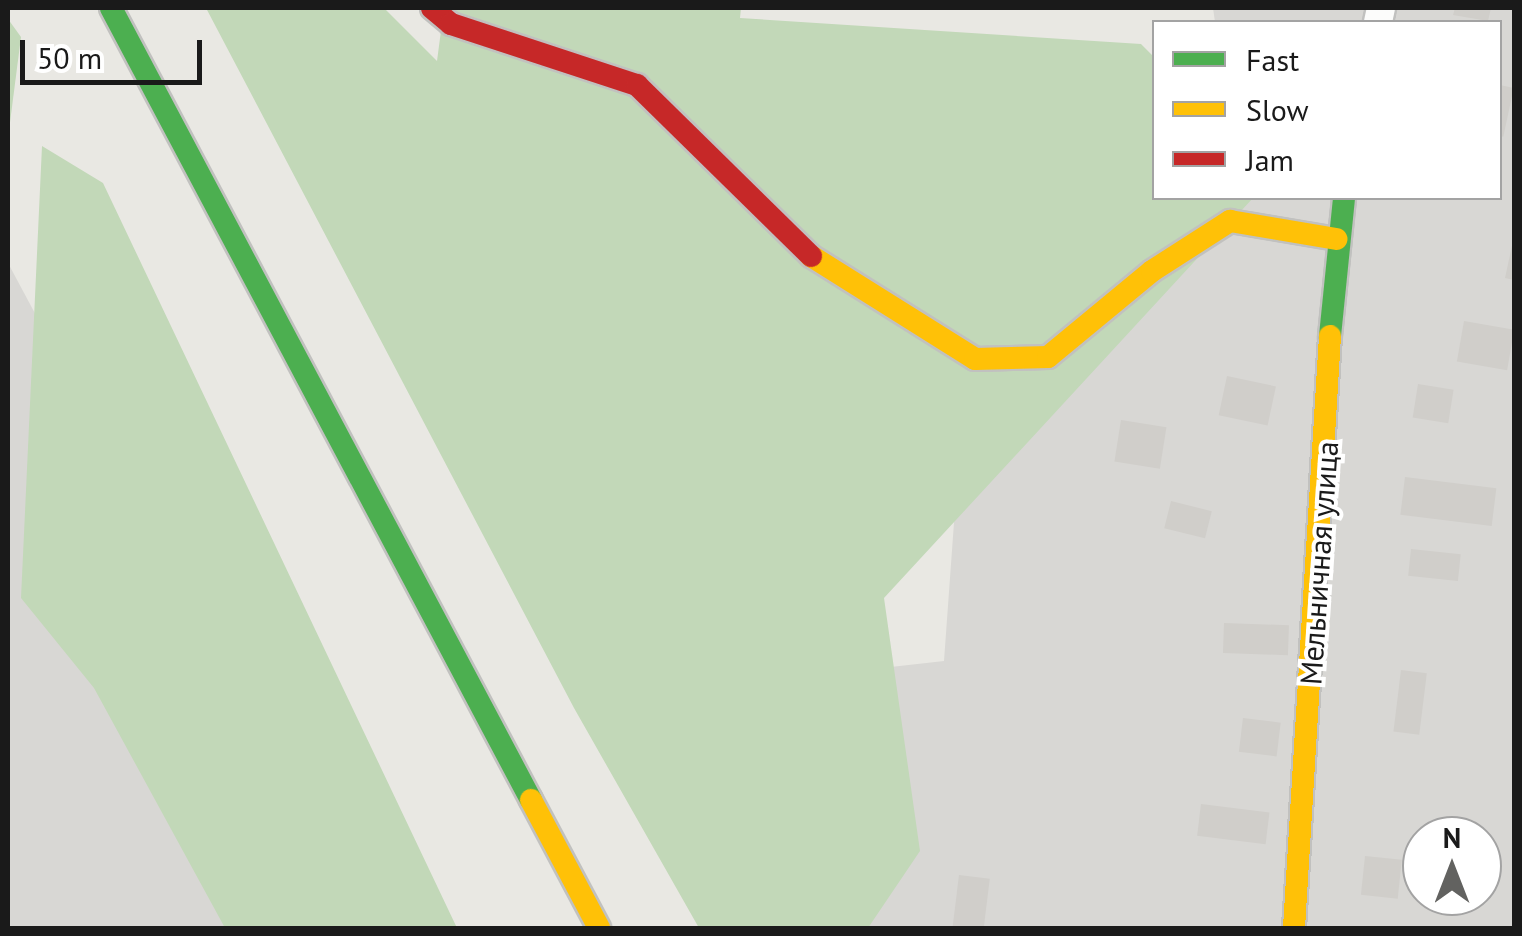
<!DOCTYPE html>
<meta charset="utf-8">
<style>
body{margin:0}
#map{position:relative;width:1522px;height:936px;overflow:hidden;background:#e9e8e3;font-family:"PT Sans",sans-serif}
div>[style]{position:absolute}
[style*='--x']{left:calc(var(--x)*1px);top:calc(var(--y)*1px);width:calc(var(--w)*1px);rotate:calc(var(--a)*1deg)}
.residential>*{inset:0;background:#d8d7d4}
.forest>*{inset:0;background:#c2d8b8}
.building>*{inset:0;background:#d0ceca;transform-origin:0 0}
.roads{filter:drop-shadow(2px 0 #c1c1bf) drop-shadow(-2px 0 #c1c1bf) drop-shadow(0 2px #c1c1bf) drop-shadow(0 -2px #c1c1bf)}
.street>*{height:28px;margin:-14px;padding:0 14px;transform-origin:14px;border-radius:14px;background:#fcfcfb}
.fast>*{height:22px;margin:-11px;padding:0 11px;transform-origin:11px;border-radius:11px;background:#4caf50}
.slow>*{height:22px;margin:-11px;padding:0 11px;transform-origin:11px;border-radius:11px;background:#ffc107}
.jam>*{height:22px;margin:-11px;padding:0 11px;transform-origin:11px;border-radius:11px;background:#c62828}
span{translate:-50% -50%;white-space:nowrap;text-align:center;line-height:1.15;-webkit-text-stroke:8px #fff;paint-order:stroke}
.street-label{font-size:30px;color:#1a1a1a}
.frame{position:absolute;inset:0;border:10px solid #1a1a1a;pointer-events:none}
.legend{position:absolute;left:1152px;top:20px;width:350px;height:180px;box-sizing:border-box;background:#fff;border:2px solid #a3a3a3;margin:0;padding:12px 18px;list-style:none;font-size:30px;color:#1a1a1a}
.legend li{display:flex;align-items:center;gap:20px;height:50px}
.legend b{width:50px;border:2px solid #a3a3a3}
.north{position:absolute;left:1402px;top:816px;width:100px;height:100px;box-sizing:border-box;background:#fff;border:2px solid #a3a3a3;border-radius:50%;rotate:0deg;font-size:28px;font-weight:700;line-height:40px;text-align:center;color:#1a1a1a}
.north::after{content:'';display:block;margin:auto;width:35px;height:45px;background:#626260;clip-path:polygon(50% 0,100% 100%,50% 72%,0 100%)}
.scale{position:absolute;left:20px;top:40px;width:182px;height:45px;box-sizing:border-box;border:5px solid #1a1a1a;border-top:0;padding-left:12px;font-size:30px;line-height:35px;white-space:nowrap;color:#1a1a1a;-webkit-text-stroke:8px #fff;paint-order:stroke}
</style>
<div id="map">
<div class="residential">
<div style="clip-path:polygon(evenodd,1213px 8px,1514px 8px,1514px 928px,858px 928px,864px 670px,944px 661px,963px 398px,1219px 198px,1500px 198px,1500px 22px,1215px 22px,1213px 8px,1422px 836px,1482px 836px,1482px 896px,1422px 896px,1422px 836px)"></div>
<div style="clip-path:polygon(8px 263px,364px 928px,8px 928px)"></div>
</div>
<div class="forest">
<div style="clip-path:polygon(206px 8px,384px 8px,437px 61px,444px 8px,741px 8px,740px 18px,1141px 44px,1154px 57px,1154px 198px,1253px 198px,884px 598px,920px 851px,868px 928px,699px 928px,574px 708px)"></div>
<div style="clip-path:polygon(8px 19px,21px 37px,8px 138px)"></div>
<div style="clip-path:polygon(42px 146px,103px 183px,457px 928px,225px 928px,94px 688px,21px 598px)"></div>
</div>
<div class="building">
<div style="clip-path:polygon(1455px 8px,1491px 8px,1488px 21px,1453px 15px)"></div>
<div style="left:1500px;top:85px;width:14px;height:50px;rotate:12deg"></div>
<div style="clip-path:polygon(1513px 241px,1514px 241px,1514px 280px,1505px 278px)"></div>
<div style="left:1464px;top:321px;width:51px;height:41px;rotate:10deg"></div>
<div style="left:1227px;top:376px;width:50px;height:40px;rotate:12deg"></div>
<div style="left:1418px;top:384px;width:36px;height:34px;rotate:9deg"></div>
<div style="left:1121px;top:420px;width:46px;height:42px;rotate:9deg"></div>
<div style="left:1405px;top:477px;width:92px;height:38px;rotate:7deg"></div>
<div style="left:1171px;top:501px;width:42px;height:28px;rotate:14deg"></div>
<div style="left:1411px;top:549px;width:50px;height:27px;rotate:6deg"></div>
<div style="left:1224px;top:623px;width:65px;height:30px;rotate:2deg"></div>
<div style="left:1401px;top:670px;width:26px;height:62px;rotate:7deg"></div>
<div style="left:1243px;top:718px;width:38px;height:34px;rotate:7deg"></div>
<div style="left:1201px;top:804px;width:69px;height:32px;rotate:7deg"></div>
<div style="left:1365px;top:856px;width:37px;height:39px;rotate:6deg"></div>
<div style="left:959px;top:875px;width:31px;height:54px;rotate:7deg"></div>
</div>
<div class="roads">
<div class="street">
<div style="--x:1378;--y:22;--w:14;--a:-78"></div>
</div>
<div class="fast">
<div style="--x:111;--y:8;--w:896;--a:62.06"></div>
<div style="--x:1330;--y:336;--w:139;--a:-84.2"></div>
</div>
<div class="slow">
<div style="--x:811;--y:256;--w:194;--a:32.1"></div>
<div style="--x:975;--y:359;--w:73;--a:-1.6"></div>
<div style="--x:1048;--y:357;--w:135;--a:-39.6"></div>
<div style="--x:1152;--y:271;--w:93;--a:-32.7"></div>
<div style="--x:1230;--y:221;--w:108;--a:9.6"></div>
<div style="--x:531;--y:800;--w:145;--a:62"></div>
<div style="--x:1294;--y:928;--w:593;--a:-86.52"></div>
</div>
<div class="jam">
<div style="--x:432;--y:8;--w:25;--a:40"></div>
<div style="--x:451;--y:24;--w:196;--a:18.2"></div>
<div style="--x:637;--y:85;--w:244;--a:44.5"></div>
</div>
</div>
<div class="street-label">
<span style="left:1319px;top:563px;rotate:-86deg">Мельничная улица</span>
</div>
<div class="frame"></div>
<ul class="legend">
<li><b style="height:12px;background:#4caf50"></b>Fast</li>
<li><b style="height:12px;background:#ffc107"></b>Slow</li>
<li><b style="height:12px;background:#c62828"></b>Jam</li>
</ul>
<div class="north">N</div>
<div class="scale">50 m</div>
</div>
